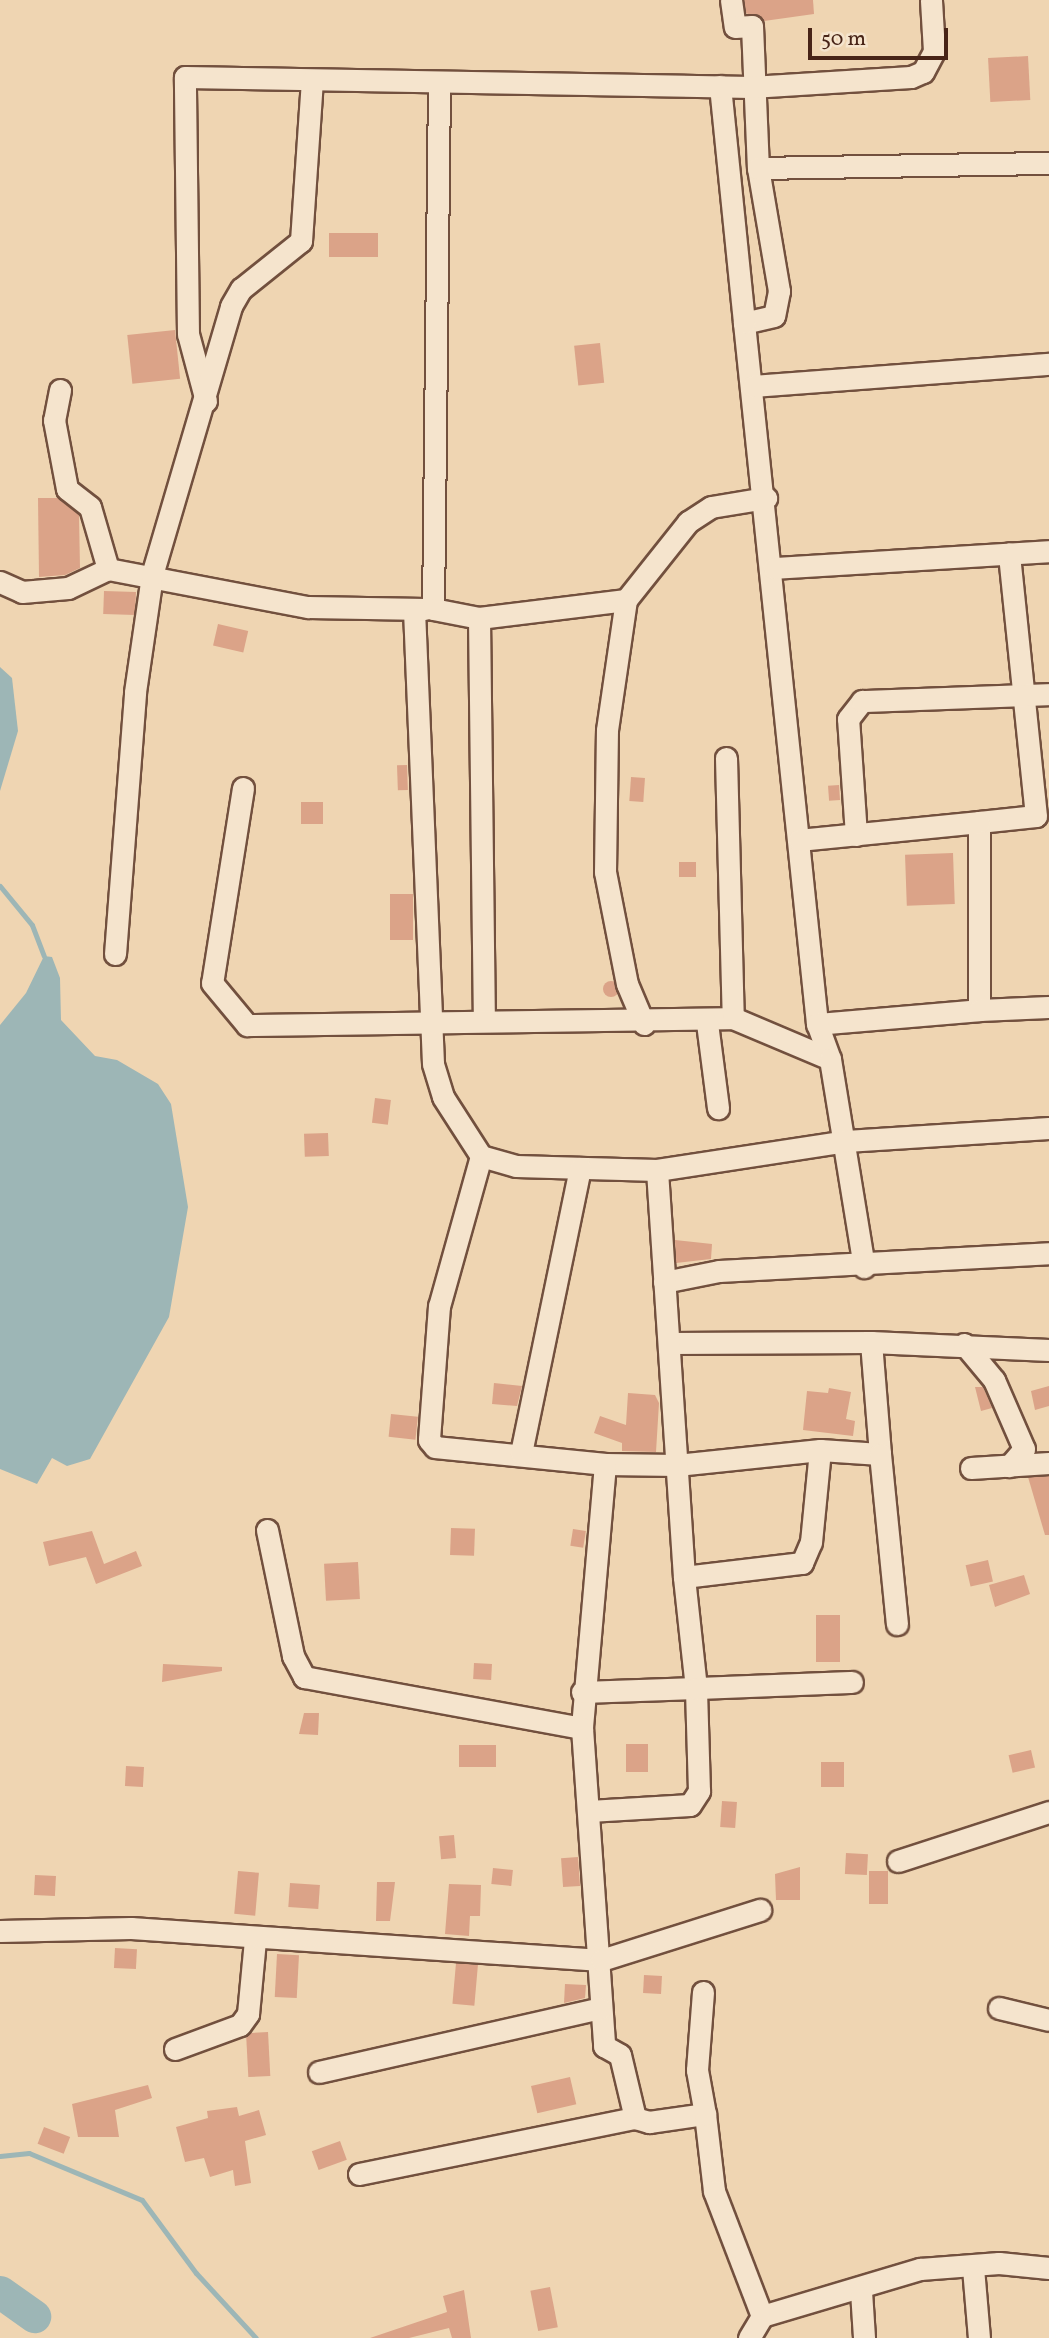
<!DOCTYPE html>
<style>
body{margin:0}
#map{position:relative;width:1049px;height:2338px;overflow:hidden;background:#efd5b2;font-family:Vollkorn,serif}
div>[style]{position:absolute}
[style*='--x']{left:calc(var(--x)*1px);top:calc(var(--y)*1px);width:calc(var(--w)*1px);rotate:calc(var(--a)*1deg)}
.water>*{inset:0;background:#9db6b6}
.stream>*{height:5px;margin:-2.5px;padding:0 2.5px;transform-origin:2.5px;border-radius:2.5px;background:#9db6b6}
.river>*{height:33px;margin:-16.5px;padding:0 16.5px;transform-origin:16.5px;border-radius:16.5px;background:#9db6b6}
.building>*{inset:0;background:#dba388;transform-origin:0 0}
.round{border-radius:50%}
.roads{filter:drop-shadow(2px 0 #72503e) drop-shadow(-2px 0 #72503e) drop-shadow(0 2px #72503e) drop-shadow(0 -2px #72503e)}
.minor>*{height:21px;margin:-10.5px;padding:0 10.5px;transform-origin:10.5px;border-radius:10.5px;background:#f5e4cd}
span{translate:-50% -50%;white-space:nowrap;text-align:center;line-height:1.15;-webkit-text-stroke:5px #f5e4cd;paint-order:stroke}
.scale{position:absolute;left:808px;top:28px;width:140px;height:32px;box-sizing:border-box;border:4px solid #482417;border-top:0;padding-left:9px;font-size:21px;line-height:24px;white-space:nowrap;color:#482417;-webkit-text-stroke:5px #f5e4cd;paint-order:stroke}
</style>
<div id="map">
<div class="water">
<div style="clip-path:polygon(0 667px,12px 678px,18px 731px,0 791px)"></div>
<div style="clip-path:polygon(44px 956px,52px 957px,60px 978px,61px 1020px,95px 1056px,117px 1060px,158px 1084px,171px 1104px,188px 1207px,169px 1317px,90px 1459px,67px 1466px,52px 1458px,37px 1484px,0 1469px,0 1025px,26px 993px)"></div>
</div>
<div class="stream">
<div style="--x:0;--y:886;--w:50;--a:50.6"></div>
<div style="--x:32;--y:925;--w:33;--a:69"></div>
<div style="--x:0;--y:2156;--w:29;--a:-6"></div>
<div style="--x:29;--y:2153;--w:122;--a:22.6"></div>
<div style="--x:142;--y:2200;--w:91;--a:53.5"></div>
<div style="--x:196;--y:2273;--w:88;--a:47.3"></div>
</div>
<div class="river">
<div style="--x:0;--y:2292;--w:42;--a:35.2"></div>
</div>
<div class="building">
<div style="clip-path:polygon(744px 0,813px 0,814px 14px,764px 21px,746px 13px)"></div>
<div style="left:1028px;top:56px;width:44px;height:40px;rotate:87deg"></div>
<div style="left:329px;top:233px;width:49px;height:24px"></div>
<div style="left:175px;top:330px;width:49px;height:48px;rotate:84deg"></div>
<div style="left:600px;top:343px;width:40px;height:26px;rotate:84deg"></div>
<div style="clip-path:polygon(38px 498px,58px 498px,79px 515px,80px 568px,65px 575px,39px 577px)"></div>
<div style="left:104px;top:591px;width:32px;height:23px;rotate:2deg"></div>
<div style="left:218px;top:624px;width:31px;height:22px;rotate:13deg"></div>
<div style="left:407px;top:765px;width:25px;height:10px;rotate:88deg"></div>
<div style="left:631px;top:777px;width:14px;height:24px;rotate:4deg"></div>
<div style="left:839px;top:785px;width:15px;height:11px;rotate:86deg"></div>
<div style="left:301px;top:802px;width:22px;height:22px"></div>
<div style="left:953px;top:853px;width:51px;height:48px;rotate:88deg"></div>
<div style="left:679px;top:862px;width:17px;height:15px"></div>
<div style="left:390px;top:894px;width:23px;height:46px"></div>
<div class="round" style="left:603px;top:981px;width:16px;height:16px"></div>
<div style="left:375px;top:1098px;width:16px;height:25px;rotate:7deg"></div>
<div style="left:328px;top:1133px;width:23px;height:24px;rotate:88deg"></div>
<div style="clip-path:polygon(675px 1240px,712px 1244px,711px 1259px,676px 1263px)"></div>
<div style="clip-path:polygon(494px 1383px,522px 1386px,517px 1406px,492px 1404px)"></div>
<div style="clip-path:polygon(1049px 1386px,1049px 1406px,1035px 1410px,1031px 1391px)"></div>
<div style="clip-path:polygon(975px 1387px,983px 1387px,992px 1408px,981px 1411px)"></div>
<div style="clip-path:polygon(829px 1388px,851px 1392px,846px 1419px,855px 1421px,853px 1436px,803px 1430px,807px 1391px,828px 1393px)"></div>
<div style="clip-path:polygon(628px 1393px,655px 1395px,659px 1403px,656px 1452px,622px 1451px,622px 1443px,594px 1433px,600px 1416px,626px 1425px)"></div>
<div style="left:391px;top:1414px;width:27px;height:23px;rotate:6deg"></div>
<div style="clip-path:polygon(1049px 1476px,1049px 1535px,1045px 1535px,1028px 1477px)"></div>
<div style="left:451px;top:1528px;width:24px;height:27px;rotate:2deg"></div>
<div style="left:573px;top:1529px;width:13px;height:17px;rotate:9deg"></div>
<div style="clip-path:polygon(92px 1531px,104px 1564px,136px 1551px,142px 1566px,96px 1584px,86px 1557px,49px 1566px,43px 1542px)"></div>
<div style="left:988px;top:1560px;width:22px;height:23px;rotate:77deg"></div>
<div style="left:358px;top:1562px;width:37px;height:34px;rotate:87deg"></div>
<div style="clip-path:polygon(1024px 1575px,1030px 1594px,995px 1607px,989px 1585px)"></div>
<div style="left:816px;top:1615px;width:24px;height:47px"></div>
<div style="left:474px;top:1663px;width:18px;height:16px;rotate:3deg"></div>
<div style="clip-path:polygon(163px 1664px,222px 1667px,222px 1671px,162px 1682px)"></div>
<div style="clip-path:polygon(304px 1713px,319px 1713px,318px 1735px,299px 1734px)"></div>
<div style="left:626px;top:1744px;width:22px;height:28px"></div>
<div style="left:459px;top:1745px;width:37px;height:22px"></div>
<div style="left:1031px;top:1750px;width:18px;height:23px;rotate:77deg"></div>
<div style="left:844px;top:1762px;width:25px;height:23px;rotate:90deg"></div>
<div style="left:126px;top:1766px;width:18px;height:20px;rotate:3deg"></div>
<div style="left:722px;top:1801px;width:15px;height:26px;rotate:4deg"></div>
<div style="left:454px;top:1835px;width:23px;height:15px;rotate:85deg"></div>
<div style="left:846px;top:1853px;width:22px;height:21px;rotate:3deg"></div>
<div style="left:578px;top:1857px;width:29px;height:17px;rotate:86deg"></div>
<div style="clip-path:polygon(800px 1867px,800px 1900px,776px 1900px,775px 1874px)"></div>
<div style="left:493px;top:1868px;width:20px;height:16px;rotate:6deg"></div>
<div style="left:238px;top:1871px;width:21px;height:43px;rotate:5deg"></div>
<div style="left:888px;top:1871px;width:33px;height:19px;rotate:90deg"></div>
<div style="left:35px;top:1875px;width:21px;height:20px;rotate:3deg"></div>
<div style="clip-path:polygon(377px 1882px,395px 1882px,390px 1921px,376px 1921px)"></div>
<div style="left:290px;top:1883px;width:30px;height:24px;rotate:4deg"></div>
<div style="clip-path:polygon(449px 1884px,481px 1885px,480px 1916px,470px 1916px,469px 1936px,445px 1934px)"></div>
<div style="left:115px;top:1948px;width:22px;height:20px;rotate:3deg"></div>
<div style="left:277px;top:1954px;width:22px;height:43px;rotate:3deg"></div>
<div style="left:456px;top:1963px;width:22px;height:41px;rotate:5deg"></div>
<div style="left:644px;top:1975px;width:18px;height:18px;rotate:3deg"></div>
<div style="clip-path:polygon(565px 1984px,586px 1985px,585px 1998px,564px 2003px)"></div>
<div style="left:268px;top:2032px;width:44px;height:22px;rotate:87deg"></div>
<div style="left:570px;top:2077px;width:28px;height:40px;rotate:77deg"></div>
<div style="clip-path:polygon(148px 2085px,152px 2098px,115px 2110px,119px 2137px,78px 2137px,72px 2104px)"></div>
<div style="clip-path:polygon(237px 2107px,239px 2116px,259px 2110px,266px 2135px,245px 2141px,251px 2183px,235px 2186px,233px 2170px,210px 2177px,204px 2158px,185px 2162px,176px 2127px,208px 2118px,207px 2111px)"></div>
<div style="left:44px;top:2127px;width:28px;height:18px;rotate:21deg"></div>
<div style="left:340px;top:2141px;width:20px;height:30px;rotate:70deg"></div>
<div style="left:550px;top:2287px;width:41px;height:20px;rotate:79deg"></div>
<div style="clip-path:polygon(464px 2290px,471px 2338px,452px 2338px,449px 2328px,409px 2338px,370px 2338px,447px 2312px,443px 2296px)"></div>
</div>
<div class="roads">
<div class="minor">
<div style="--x:731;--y:0;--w:27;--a:82"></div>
<div style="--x:735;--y:27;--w:17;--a:-3"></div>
<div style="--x:752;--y:26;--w:142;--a:87.6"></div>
<div style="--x:758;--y:168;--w:125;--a:80.3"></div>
<div style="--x:779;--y:291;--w:25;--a:101"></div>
<div style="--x:774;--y:316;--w:31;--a:167"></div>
<div style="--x:744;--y:323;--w:705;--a:84.05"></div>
<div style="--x:817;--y:1024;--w:163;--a:-4.9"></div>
<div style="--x:979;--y:1010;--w:188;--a:-90"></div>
<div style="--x:979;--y:822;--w:57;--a:-6"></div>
<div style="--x:1036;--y:816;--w:264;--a:-95.9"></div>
<div style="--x:439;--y:83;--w:526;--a:90.65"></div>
<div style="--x:433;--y:609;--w:47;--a:11.1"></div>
<div style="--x:479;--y:618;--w:148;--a:-7"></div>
<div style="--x:720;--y:86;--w:238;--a:84.2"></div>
<div style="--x:758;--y:168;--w:291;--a:-1"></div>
<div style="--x:753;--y:386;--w:297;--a:-4.3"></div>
<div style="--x:60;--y:390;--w:31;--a:101"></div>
<div style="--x:54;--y:420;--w:70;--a:79.3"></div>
<div style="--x:67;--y:489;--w:29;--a:38"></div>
<div style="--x:90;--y:507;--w:65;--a:73.8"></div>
<div style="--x:206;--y:401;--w:69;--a:-105"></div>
<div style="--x:188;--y:334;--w:257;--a:-90.7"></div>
<div style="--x:185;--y:77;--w:566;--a:1.01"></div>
<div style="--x:751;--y:87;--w:160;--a:-3.6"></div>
<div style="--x:911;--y:77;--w:13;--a:-23"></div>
<div style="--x:923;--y:72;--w:24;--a:-62"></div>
<div style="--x:934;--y:51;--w:51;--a:-93.4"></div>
<div style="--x:774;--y:568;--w:276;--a:-3.5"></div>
<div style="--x:0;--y:582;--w:24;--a:24"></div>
<div style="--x:22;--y:592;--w:46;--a:-5"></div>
<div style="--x:68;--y:588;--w:44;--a:-25.4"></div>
<div style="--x:108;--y:569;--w:204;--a:10.8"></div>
<div style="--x:308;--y:607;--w:117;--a:1"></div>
<div style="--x:414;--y:610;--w:454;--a:87.6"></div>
<div style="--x:433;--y:1064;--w:34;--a:73"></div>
<div style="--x:443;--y:1097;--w:70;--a:57.2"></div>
<div style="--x:481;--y:1156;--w:156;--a:105.6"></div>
<div style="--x:439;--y:1306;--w:134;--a:94.3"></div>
<div style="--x:429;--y:1440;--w:9;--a:49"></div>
<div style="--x:435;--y:1447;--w:171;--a:5.7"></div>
<div style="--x:479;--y:618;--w:402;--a:89.3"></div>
<div style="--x:726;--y:758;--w:260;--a:88.5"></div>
<div style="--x:243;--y:788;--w:197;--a:99"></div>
<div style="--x:212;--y:983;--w:55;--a:50.2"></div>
<div style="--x:247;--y:1025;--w:486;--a:-0.8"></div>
<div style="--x:733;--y:1018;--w:105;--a:22.9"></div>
<div style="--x:830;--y:1059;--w:37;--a:-110"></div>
<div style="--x:856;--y:835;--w:116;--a:-93.9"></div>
<div style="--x:848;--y:719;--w:23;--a:-52"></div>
<div style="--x:862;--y:701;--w:187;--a:-2.1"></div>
<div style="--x:799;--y:840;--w:181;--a:-5.7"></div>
<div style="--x:115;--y:954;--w:263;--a:-85.6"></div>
<div style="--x:135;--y:692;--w:118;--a:-81.7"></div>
<div style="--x:152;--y:575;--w:280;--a:-73.6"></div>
<div style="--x:231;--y:306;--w:20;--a:-60"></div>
<div style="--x:241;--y:289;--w:77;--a:-38.7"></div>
<div style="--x:301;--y:241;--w:161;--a:-86.1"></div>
<div style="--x:979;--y:1010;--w:70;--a:-2.5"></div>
<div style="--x:707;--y:1023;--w:86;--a:82.6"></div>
<div style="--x:644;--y:1024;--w:43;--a:-113"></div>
<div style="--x:627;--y:984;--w:114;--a:-101.1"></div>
<div style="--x:605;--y:872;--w:142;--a:-89.2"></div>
<div style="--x:607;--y:730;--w:131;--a:-81.7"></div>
<div style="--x:626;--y:600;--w:100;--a:-51.5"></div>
<div style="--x:688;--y:522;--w:27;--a:-33"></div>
<div style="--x:711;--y:507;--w:56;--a:-9.3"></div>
<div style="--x:830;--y:1059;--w:211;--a:80.7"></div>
<div style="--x:481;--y:1156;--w:36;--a:16"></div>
<div style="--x:516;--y:1166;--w:141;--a:1.6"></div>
<div style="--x:664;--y:1282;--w:56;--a:-11.3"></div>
<div style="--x:719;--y:1271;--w:330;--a:-3.1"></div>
<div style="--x:871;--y:1342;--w:112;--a:85.4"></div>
<div style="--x:880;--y:1454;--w:60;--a:-176.2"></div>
<div style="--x:820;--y:1450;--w:144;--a:174"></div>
<div style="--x:677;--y:1465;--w:72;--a:-179.2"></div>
<div style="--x:605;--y:1464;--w:265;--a:95"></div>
<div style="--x:582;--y:1728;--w:319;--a:86"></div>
<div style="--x:604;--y:2046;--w:18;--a:29"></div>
<div style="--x:620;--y:2055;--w:65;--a:76.6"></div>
<div style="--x:635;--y:2118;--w:15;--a:16"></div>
<div style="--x:649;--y:2122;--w:57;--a:-8.1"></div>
<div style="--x:705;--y:2114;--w:78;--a:83.3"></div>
<div style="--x:714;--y:2191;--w:134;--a:69"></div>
<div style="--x:762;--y:2316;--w:165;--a:-16.6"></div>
<div style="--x:920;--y:2269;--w:79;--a:-4.3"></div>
<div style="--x:999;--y:2263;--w:50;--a:5.7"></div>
<div style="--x:671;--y:1343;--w:200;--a:-0.3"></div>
<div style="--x:871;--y:1342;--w:178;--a:2.6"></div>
<div style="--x:964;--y:1344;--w:47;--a:50.2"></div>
<div style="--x:994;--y:1380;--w:75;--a:66.5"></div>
<div style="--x:1024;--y:1449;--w:23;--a:131"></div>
<div style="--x:521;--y:1453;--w:291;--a:-78.3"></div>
<div style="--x:880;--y:1454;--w:171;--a:84.3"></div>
<div style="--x:971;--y:1468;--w:78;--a:-3.7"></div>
<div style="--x:267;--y:1530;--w:129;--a:78.3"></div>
<div style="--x:293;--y:1656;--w:24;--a:62"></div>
<div style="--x:304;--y:1677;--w:283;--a:10.4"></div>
<div style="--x:684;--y:1577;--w:408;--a:-93.8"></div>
<div style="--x:657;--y:1170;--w:191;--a:-8.7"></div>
<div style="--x:846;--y:1141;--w:203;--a:-3.7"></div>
<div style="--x:582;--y:1692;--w:114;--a:-2"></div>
<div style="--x:696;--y:1688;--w:112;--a:-96.2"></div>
<div style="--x:684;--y:1577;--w:119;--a:-6.8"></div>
<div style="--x:802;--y:1563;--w:23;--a:-67"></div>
<div style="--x:811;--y:1542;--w:92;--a:-84.4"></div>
<div style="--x:589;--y:1811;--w:101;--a:-3.4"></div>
<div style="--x:690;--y:1805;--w:17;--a:-57"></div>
<div style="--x:699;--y:1791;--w:103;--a:-91.7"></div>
<div style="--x:696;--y:1688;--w:156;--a:-2.2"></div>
<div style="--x:898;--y:1861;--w:159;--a:-18"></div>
<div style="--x:0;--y:1931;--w:131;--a:-1.3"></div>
<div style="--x:131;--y:1928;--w:471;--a:3.9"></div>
<div style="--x:601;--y:1960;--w:167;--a:-17.5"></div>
<div style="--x:703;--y:1992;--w:78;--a:94.4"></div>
<div style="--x:697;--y:2070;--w:45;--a:79.7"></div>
<div style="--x:999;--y:2008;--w:51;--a:13.5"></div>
<div style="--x:175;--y:2049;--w:69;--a:-20.3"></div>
<div style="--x:240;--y:2025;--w:14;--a:-54"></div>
<div style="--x:248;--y:2014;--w:74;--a:-84.6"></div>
<div style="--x:319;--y:2072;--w:288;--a:-12.8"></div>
<div style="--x:359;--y:2174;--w:282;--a:-11.5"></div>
<div style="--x:973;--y:2268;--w:70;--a:85.1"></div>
<div style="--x:861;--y:2291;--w:47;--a:86.3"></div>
<div style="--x:749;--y:2338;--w:26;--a:-59"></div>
</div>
</div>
<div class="scale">50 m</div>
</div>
